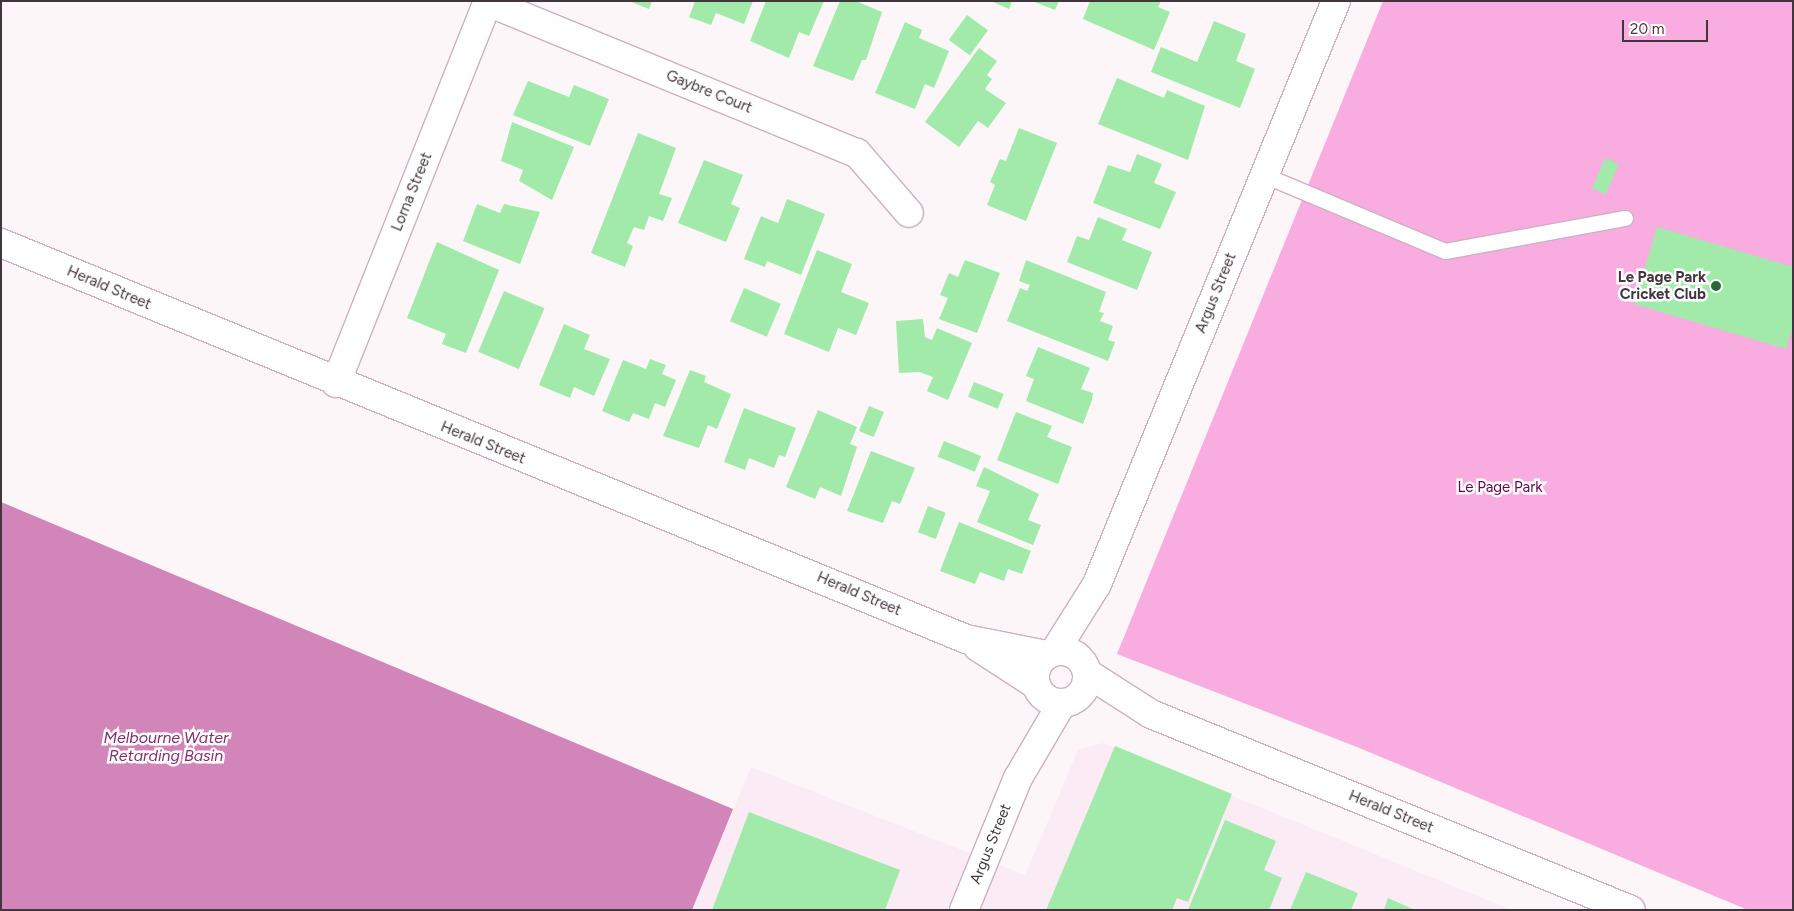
<!DOCTYPE html>
<style>
body{margin:0}
#map{position:relative;width:1794px;height:911px;overflow:hidden;background:#fcf6f9;font-family:Figtree,sans-serif}
div>[style]{position:absolute}
[style*='--x']{left:calc(var(--x)*1px);top:calc(var(--y)*1px);width:calc(var(--w)*1px);rotate:calc(var(--a)*1deg)}
.built>*{inset:0;background:#fbebf5}
.green>*{inset:0;background:#f9acdf}
.water>*{inset:0;background:#d285b8}
.building>*{inset:0;background:#a1eaaa;transform-origin:0 0}
.roads{filter:drop-shadow(1px 0 #cdb0c2) drop-shadow(-1px 0 #cdb0c2) drop-shadow(0 1px #cdb0c2) drop-shadow(0 -1px #cdb0c2)}
.lane>*{height:15px;margin:-7.5px;padding:0 7.5px;transform-origin:7.5px;border-radius:7.5px;background:#fff}
.street>*{height:28px;margin:-14px;padding:0 14px;transform-origin:14px;border-radius:14px;background:#fff}
.street>.ring{margin:-14px;padding:0;box-sizing:content-box;background:none;border:28px solid #fff;border-radius:50%}
.dots>*{width:14px;height:14px;translate:-50% -50%;box-sizing:border-box;border:2px solid #fff;border-radius:50%}
span{translate:-50% -50%;white-space:nowrap;text-align:center;line-height:1.15;-webkit-text-stroke:5px #fff;paint-order:stroke}
.street-label{font-size:15px;color:#42363e}
.poi-label{font-size:15px;color:#42363e;font-weight:700}
.right{translate:-100% -50%;text-align:right}
.park-label{font-size:15px;color:#64054f}
.water-label{font-size:16px;color:#852c6d;font-style:italic}
.frame{position:absolute;inset:0;border:2px solid #42363e;pointer-events:none}
.scale{position:absolute;left:1622px;top:20px;width:86px;height:22px;box-sizing:border-box;border:2px solid #42363e;border-top:0;padding-left:6px;font-size:15px;line-height:18px;white-space:nowrap;color:#42363e;-webkit-text-stroke:4px #fff;paint-order:stroke}
</style>
<div id="map">
<div class="built">
<div style="clip-path:polygon(1103px 743px,1512px 910px,692px 910px,751px 767px,1025px 875px,1078px 750px)"></div>
</div>
<div class="green">
<div style="clip-path:polygon(1383px 1px,1793px 1px,1793px 910px,1748px 910px,1357px 747px,1117px 654px)"></div>
</div>
<div class="water">
<div style="clip-path:polygon(1px 502px,733px 809px,692px 910px,1px 910px)"></div>
</div>
<div class="building">
<div style="clip-path:polygon(629px 1px,652px 1px,649px 9px)"></div>
<div style="clip-path:polygon(695px 1px,753px 1px,744px 24px,716px 13px,711px 25px,689px 17px)"></div>
<div style="clip-path:polygon(766px 1px,824px 1px,809px 36px,799px 32px,789px 58px,750px 41px)"></div>
<div style="clip-path:polygon(840px 1px,856px 1px,882px 12px,866px 60px,862px 60px,853px 81px,813px 66px)"></div>
<div style="clip-path:polygon(991px 1px,1012px 1px,1009px 9px)"></div>
<div style="clip-path:polygon(1032px 1px,1059px 1px,1055px 10px)"></div>
<div style="clip-path:polygon(1090px 1px,1161px 1px,1158px 7px,1170px 12px,1154px 50px,1083px 19px)"></div>
<div style="left:967px;top:15px;width:26px;height:31px;rotate:36deg"></div>
<div style="clip-path:polygon(1214px 21px,1246px 34px,1236px 61px,1255px 69px,1240px 108px,1151px 72px,1161px 47px,1197px 62px)"></div>
<div style="clip-path:polygon(905px 22px,922px 30px,919px 38px,949px 51px,934px 88px,925px 84px,915px 109px,875px 93px)"></div>
<div style="clip-path:polygon(979px 48px,997px 61px,987px 75px,992px 79px,985px 89px,1006px 103px,988px 128px,978px 121px,959px 147px,925px 122px)"></div>
<div style="clip-path:polygon(1117px 78px,1164px 98px,1167px 90px,1205px 106px,1188px 160px,1098px 124px)"></div>
<div style="clip-path:polygon(528px 81px,569px 97px,574px 85px,609px 99px,590px 146px,513px 115px)"></div>
<div style="clip-path:polygon(512px 122px,574px 147px,552px 200px,519px 181px,523px 170px,501px 161px)"></div>
<div style="clip-path:polygon(1019px 128px,1057px 143px,1026px 221px,987px 205px,995px 185px,990px 182px,1000px 159px,1006px 161px)"></div>
<div style="clip-path:polygon(638px 133px,676px 148px,659px 194px,672px 198px,663px 221px,649px 216px,644px 230px,634px 227px,627px 243px,633px 246px,625px 267px,591px 253px)"></div>
<div style="clip-path:polygon(1137px 154px,1162px 164px,1154px 183px,1176px 192px,1160px 229px,1093px 203px,1108px 165px,1130px 172px)"></div>
<div style="left:1605px;top:158px;width:15px;height:33px;rotate:23deg"></div>
<div style="clip-path:polygon(704px 160px,743px 175px,731px 204px,740px 208px,726px 242px,678px 223px)"></div>
<div style="clip-path:polygon(787px 199px,825px 214px,801px 275px,767px 261px,765px 267px,744px 259px,761px 216px,778px 223px)"></div>
<div style="clip-path:polygon(477px 204px,500px 213px,504px 204px,540px 212px,520px 264px,463px 241px)"></div>
<div style="clip-path:polygon(1098px 217px,1127px 229px,1122px 240px,1152px 252px,1137px 290px,1067px 262px,1077px 236px,1089px 240px)"></div>
<div style="clip-path:polygon(1657px 227px,1793px 267px,1793px 326px,1786px 349px,1634px 304px)"></div>
<div style="clip-path:polygon(437px 242px,499px 270px,466px 353px,442px 344px,446px 334px,407px 318px)"></div>
<div style="clip-path:polygon(817px 250px,852px 264px,841px 292px,869px 303px,856px 335px,838px 328px,829px 352px,784px 334px)"></div>
<div style="clip-path:polygon(965px 260px,1000px 273px,977px 333px,939px 319px,948px 298px,940px 295px,949px 273px,958px 277px)"></div>
<div style="clip-path:polygon(1026px 260px,1106px 292px,1099px 312px,1104px 313px,1100px 321px,1113px 326px,1108px 340px,1115px 342px,1108px 361px,1007px 321px,1020px 288px,1027px 291px,1030px 285px,1019px 281px)"></div>
<div style="left:744px;top:288px;width:40px;height:36px;rotate:23deg"></div>
<div style="left:504px;top:291px;width:44px;height:66px;rotate:23deg"></div>
<div style="clip-path:polygon(923px 319px,925px 337px,932px 340px,937px 328px,972px 343px,948px 400px,927px 391px,933px 377px,919px 372px,899px 373px,896px 321px)"></div>
<div style="clip-path:polygon(564px 324px,590px 335px,584px 349px,610px 359px,594px 396px,574px 387px,570px 398px,539px 385px)"></div>
<div style="clip-path:polygon(1038px 347px,1090px 368px,1081px 389px,1093px 393px,1092px 400px,1083px 424px,1026px 401px,1034px 379px,1026px 376px)"></div>
<div style="clip-path:polygon(650px 359px,666px 365px,662px 374px,676px 380px,665px 407px,655px 403px,649px 419px,633px 413px,629px 422px,602px 411px,623px 360px,646px 369px)"></div>
<div style="clip-path:polygon(690px 370px,706px 376px,704px 382px,731px 394px,717px 429px,708px 425px,699px 448px,663px 436px)"></div>
<div style="left:974px;top:382px;width:32px;height:16px;rotate:22deg"></div>
<div style="left:869px;top:406px;width:16px;height:27px;rotate:22deg"></div>
<div style="clip-path:polygon(744px 408px,796px 428px,785px 457px,779px 455px,774px 468px,749px 458px,745px 470px,724px 462px)"></div>
<div style="clip-path:polygon(818px 410px,857px 427px,850px 444px,857px 447px,841px 496px,820px 487px,815px 499px,786px 487px)"></div>
<div style="clip-path:polygon(1016px 412px,1052px 426px,1047px 437px,1072px 447px,1058px 484px,997px 460px)"></div>
<div style="left:944px;top:441px;width:40px;height:17px;rotate:22deg"></div>
<div style="clip-path:polygon(871px 451px,915px 468px,900px 504px,892px 501px,883px 523px,847px 511px)"></div>
<div style="clip-path:polygon(984px 467px,1039px 494px,1028px 520px,1041px 525px,1033px 545px,977px 522px,990px 491px,976px 486px)"></div>
<div style="left:928px;top:506px;width:19px;height:28px;rotate:21deg"></div>
<div style="clip-path:polygon(959px 522px,1031px 551px,1022px 574px,1008px 569px,1004px 581px,980px 572px,975px 584px,940px 571px)"></div>
<div style="clip-path:polygon(1115px 746px,1232px 794px,1188px 902px,1177px 898px,1172px 910px,1046px 910px)"></div>
<div style="clip-path:polygon(749px 812px,900px 870px,885px 910px,712px 910px)"></div>
<div style="clip-path:polygon(1225px 820px,1276px 841px,1264px 870px,1282px 878px,1269px 910px,1188px 910px)"></div>
<div style="clip-path:polygon(1306px 872px,1358px 893px,1351px 910px,1290px 910px)"></div>
<div style="clip-path:polygon(1388px 898px,1415px 910px,1384px 910px)"></div>
</div>
<div class="roads">
<div class="lane">
<div style="--x:1264;--y:175;--w:196;--a:22.8"></div>
<div style="--x:1445;--y:251;--w:183;--a:-10.4"></div>
</div>
<div class="street">
<div style="--x:488;--y:2;--w:399;--a:22.3"></div>
<div style="--x:857;--y:153;--w:79;--a:49.1"></div>
<div style="--x:1;--y:243;--w:1043;--a:22.31"></div>
<div style="--x:966;--y:639;--w:82;--a:11.3"></div>
<div style="--x:336;--y:383;--w:411;--a:-68.3"></div>
<div style="--x:978;--y:647;--w:68;--a:33"></div>
<div class="ring" style="left:1035px;top:651px;width:24px;height:24px"></div>
<div style="--x:1055;--y:651;--w:79;--a:-57.9"></div>
<div style="--x:1097;--y:584;--w:630;--a:-67.71"></div>
<div style="--x:1087;--y:673;--w:76;--a:32.6"></div>
<div style="--x:1151;--y:714;--w:518;--a:22.21"></div>
<div style="--x:964;--y:910;--w:143;--a:-67.8"></div>
<div style="--x:1018;--y:778;--w:87;--a:-59.6"></div>
</div>
</div>
<div class="dots">
<div style="left:1716px;top:286px;background:#256833"></div>
</div>
<div class="street-label">
<span style="left:709px;top:92px;rotate:22deg">Gaybre Court</span>
<span style="left:412px;top:192px;rotate:-68deg">Lorna Street</span>
<span style="left:109px;top:288px;rotate:23deg">Herald Street</span>
<span style="left:1216px;top:293px;rotate:-68deg">Argus Street</span>
<span style="left:483px;top:443px;rotate:22deg">Herald Street</span>
<span style="left:859px;top:594px;rotate:23deg">Herald Street</span>
<span style="left:1391px;top:812px;rotate:22deg">Herald Street</span>
<span style="left:991px;top:844px;rotate:-68deg">Argus Street</span>
</div>
<div class="poi-label">
<span class="right" style="left:1706px;top:286px">Le Page Park<br>Cricket Club</span>
</div>
<div class="park-label">
<span style="left:1500px;top:488px">Le Page Park</span>
</div>
<div class="water-label">
<span style="left:166px;top:747px">Melbourne Water<br>Retarding Basin</span>
</div>
<div class="frame"></div>
<div class="scale">20 m</div>
</div>
